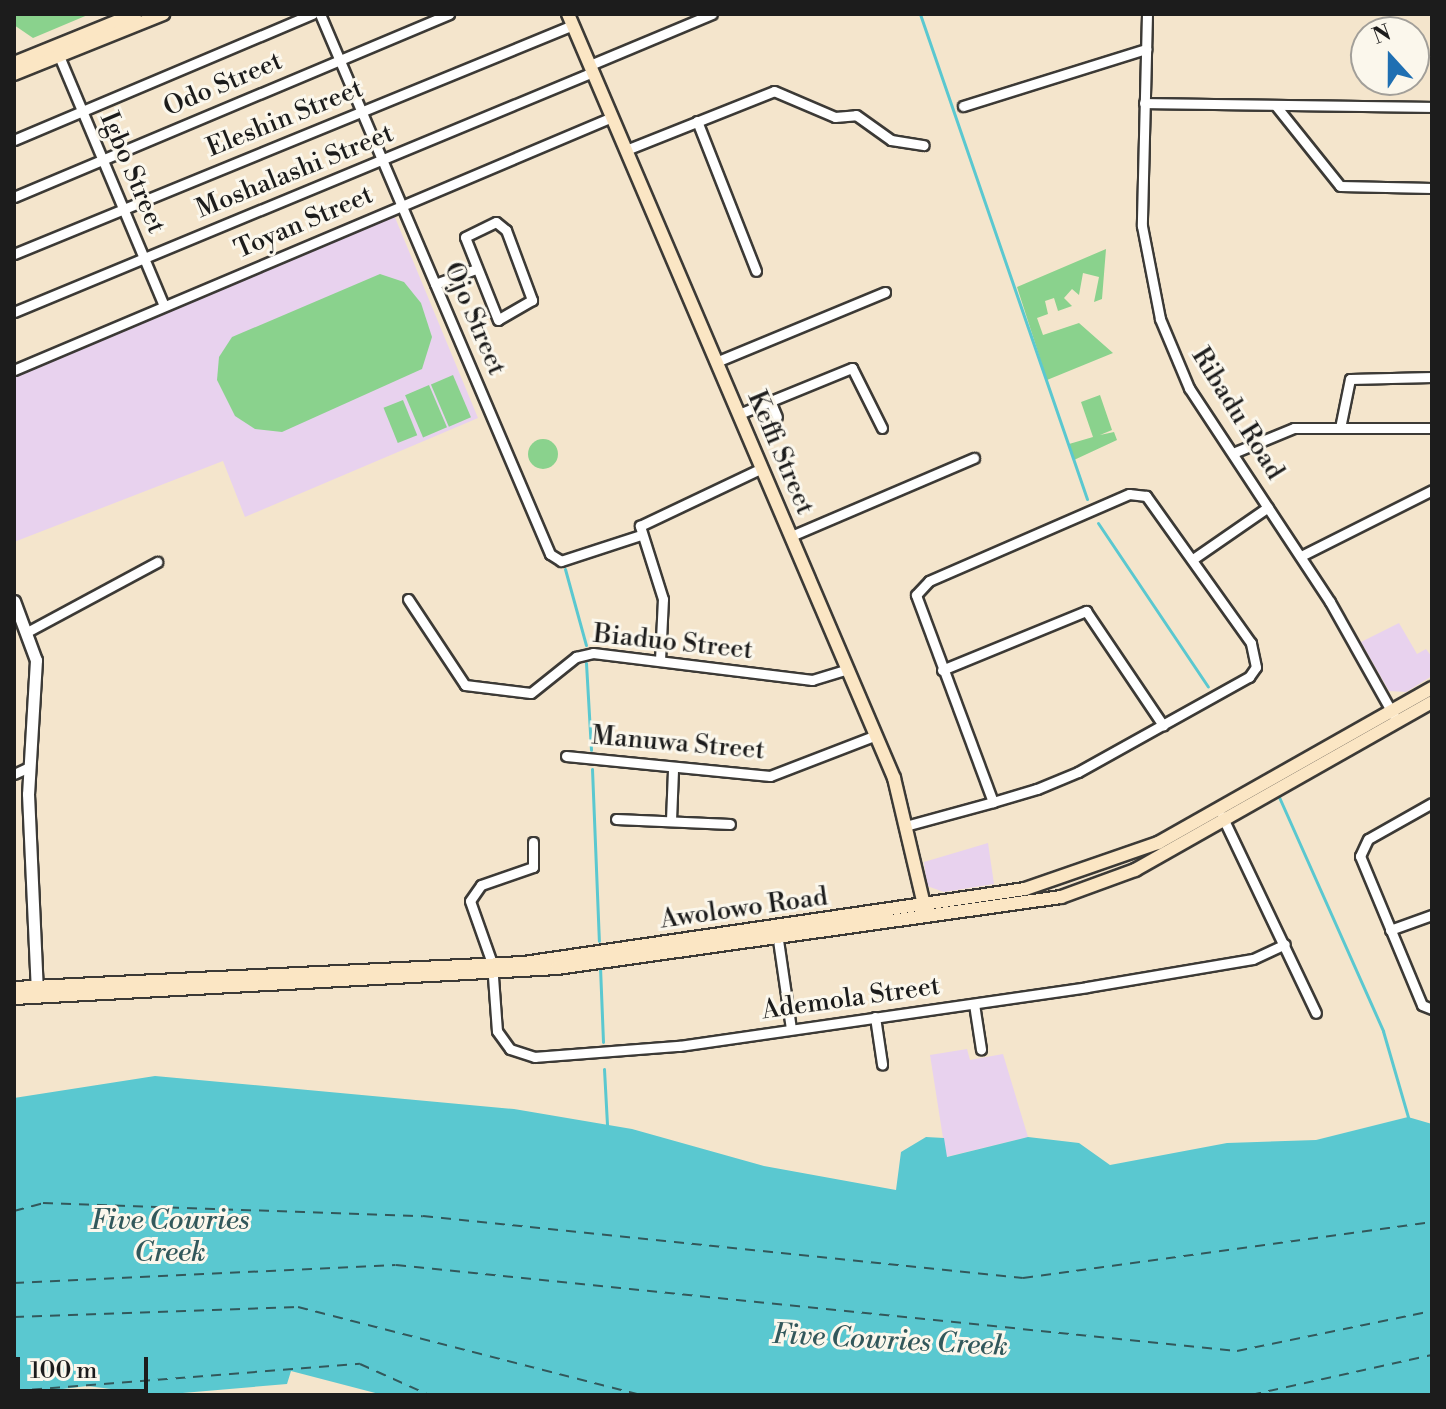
<!DOCTYPE html>
<style>
body{margin:0}
#map{position:relative;width:1446px;height:1409px;overflow:hidden;background:#f4e5cc;font-family:"Libre Bodoni",serif}
div>[style]{position:absolute}
[style*='--x']{left:calc(var(--x)*1px);top:calc(var(--y)*1px);width:calc(var(--w)*1px);rotate:calc(var(--a)*1deg)}
.built>*{inset:0;background:#e8d2ee}
.green>*{inset:0;background:#8ad28d;transform-origin:0 0}
.round{border-radius:50%}
.water>*{inset:0;background:#5ac8d0}
.stream>*{height:3px;margin:-1.5px;padding:0 1.5px;transform-origin:1.5px;border-radius:1.5px;background:#5ac8d0}
.ferry>*{height:2px;margin-top:-1px;transform-origin:0;background:repeating-linear-gradient(90deg,#32585b 0 10px,transparent 0 18px)}
.roads{filter:drop-shadow(2px 0 #3c3a36) drop-shadow(-2px 0 #3c3a36) drop-shadow(0 2px #3c3a36) drop-shadow(0 -2px #3c3a36)}
.minor>*{height:9px;margin:-4.5px;padding:0 4.5px;transform-origin:4.5px;border-radius:4.5px;background:#fff}
.tertiary>*{height:11px;margin:-5.5px;padding:0 5.5px;transform-origin:5.5px;border-radius:5.5px;background:#fff}
.secondary>*{height:12px;margin:-6px;padding:0 6px;transform-origin:6px;border-radius:6px;background:#fbe6c4}
span{translate:-50% -50%;white-space:nowrap;text-align:center;line-height:1.15;-webkit-text-stroke:6px #fbf7ec;paint-order:stroke}
.street-label{font-size:26px;color:#1c1c1c}
.water-label{font-size:28px;color:#32585b;font-style:italic}
.frame{position:absolute;inset:0;border:16px solid #1c1c1c;pointer-events:none}
.north{position:absolute;left:1350px;top:16px;width:80px;height:80px;box-sizing:border-box;background:#fbf7ec;border:2px solid #a29f99;border-radius:50%;rotate:339deg;font-size:22px;font-weight:700;line-height:32px;text-align:center;color:#1c1c1c}
.north::after{content:'';display:block;margin:auto;width:28px;height:36px;background:#1f6fb2;clip-path:polygon(50% 0,100% 100%,50% 72%,0 100%)}
.scale{position:absolute;left:16px;top:1357px;width:132px;height:36px;box-sizing:border-box;border:4px solid #1c1c1c;border-top:0;padding-left:10px;font-size:24px;line-height:28px;white-space:nowrap;color:#1c1c1c;-webkit-text-stroke:6px #fbf7ec;paint-order:stroke}
</style>
<div id="map">
<div class="built">
<div style="clip-path:polygon(394px 215px,478px 418px,245px 517px,223px 461px,14px 542px,14px 376px)"></div>
<div style="clip-path:polygon(1399px 623px,1417px 654px,1426px 649px,1432px 657px,1432px 676px,1406px 692px,1389px 691px,1361px 642px)"></div>
<div style="clip-path:polygon(988px 843px,994px 884px,944px 892px,927px 886px,924px 862px)"></div>
<div style="clip-path:polygon(967px 1049px,970px 1060px,1003px 1054px,1028px 1137px,946px 1157px,930px 1055px)"></div>
</div>
<div class="green">
<div style="clip-path:polygon(14px 14px,90px 14px,33px 38px,14px 25px)"></div>
<div style="clip-path:polygon(1106px 249px,1102px 299px,1094px 302px,1099px 277px,1083px 273px,1079px 295px,1072px 289px,1064px 298px,1072px 306px,1058px 311px,1054px 298px,1045px 301px,1048px 314px,1037px 318px,1043px 335px,1079px 323px,1113px 353px,1047px 380px,1017px 287px)"></div>
<div style="clip-path:polygon(380px 274px,404px 282px,421px 303px,432px 337px,422px 369px,282px 432px,255px 429px,235px 416px,217px 380px,219px 357px,232px 337px)"></div>
<div style="left:453px;top:375px;width:46px;height:24px;rotate:67deg"></div>
<div style="left:429px;top:385px;width:46px;height:26px;rotate:67deg"></div>
<div style="clip-path:polygon(1100px 395px,1112px 430px,1100px 435px,1114px 432px,1117px 440px,1074px 460px,1069px 444px,1093px 437px,1081px 402px)"></div>
<div style="left:403px;top:400px;width:38px;height:21px;rotate:68deg"></div>
<div class="round" style="left:528px;top:439px;width:30px;height:30px"></div>
</div>
<div class="water">
<div style="clip-path:polygon(155px 1076px,514px 1109px,632px 1129px,764px 1166px,896px 1190px,901px 1152px,926px 1137px,944px 1138px,947px 1157px,1028px 1137px,1079px 1143px,1110px 1165px,1227px 1143px,1316px 1140px,1408px 1117px,1432px 1124px,1432px 1395px,383px 1395px,291px 1371px,287px 1384px,159px 1395px,87px 1386px,14px 1395px,14px 1098px)"></div>
</div>
<div class="stream">
<div style="--x:920;--y:14;--w:513;--a:71"></div>
<div style="--x:1098;--y:523;--w:197;--a:56.1"></div>
<div style="--x:565;--y:569;--w:79;--a:74.6"></div>
<div style="--x:586;--y:663;--w:87;--a:86.7"></div>
<div style="--x:592;--y:769;--w:172;--a:87.7"></div>
<div style="--x:1279;--y:797;--w:256;--a:66"></div>
<div style="--x:1383;--y:1031;--w:90;--a:73.8"></div>
<div style="--x:600;--y:967;--w:75;--a:87.7"></div>
<div style="--x:604;--y:1069;--w:56;--a:86.9"></div>
</div>
<div class="ferry">
<div style="--x:14;--y:1211;--w:30;--a:-15"></div>
<div style="--x:43;--y:1203;--w:380;--a:2"></div>
<div style="--x:423;--y:1216;--w:603;--a:5.9"></div>
<div style="--x:1023;--y:1278;--w:413;--a:-7.8"></div>
<div style="--x:14;--y:1283;--w:382;--a:-2.7"></div>
<div style="--x:396;--y:1265;--w:845;--a:5.84"></div>
<div style="--x:1237;--y:1351;--w:199;--a:-11.6"></div>
<div style="--x:14;--y:1317;--w:284;--a:-2"></div>
<div style="--x:298;--y:1307;--w:353;--a:14.4"></div>
<div style="--x:14;--y:1391;--w:347;--a:-4.5"></div>
<div style="--x:360;--y:1364;--w:76;--a:24.2"></div>
<div style="--x:1251;--y:1395;--w:185;--a:-12.5"></div>
</div>
<div class="roads">
<div class="minor">
<div style="--x:320;--y:14;--w:587;--a:66.93"></div>
<div style="--x:550;--y:554;--w:13;--a:32"></div>
<div style="--x:561;--y:561;--w:81;--a:-18"></div>
<div style="--x:1147;--y:14;--w:212;--a:91.4"></div>
<div style="--x:1142;--y:226;--w:95;--a:79"></div>
<div style="--x:1160;--y:319;--w:75;--a:67.2"></div>
<div style="--x:1189;--y:388;--w:256;--a:56.6"></div>
<div style="--x:1330;--y:602;--w:131;--a:60.7"></div>
<div style="--x:59;--y:56;--w:271;--a:67.2"></div>
<div style="--x:590;--y:65;--w:132;--a:-22.7"></div>
<div style="--x:1144;--y:103;--w:288;--a:0.8"></div>
<div style="--x:963;--y:106;--w:192;--a:-17.3"></div>
<div style="--x:1276;--y:106;--w:102;--a:51.3"></div>
<div style="--x:1340;--y:186;--w:92;--a:1.2"></div>
<div style="--x:697;--y:121;--w:161;--a:68.5"></div>
<div style="--x:14;--y:140;--w:324;--a:-22.9"></div>
<div style="--x:626;--y:150;--w:159;--a:-21.7"></div>
<div style="--x:774;--y:91;--w:66;--a:23.1"></div>
<div style="--x:835;--y:117;--w:21;--a:-5"></div>
<div style="--x:856;--y:115;--w:43;--a:35.5"></div>
<div style="--x:891;--y:140;--w:33;--a:9"></div>
<div style="--x:14;--y:197;--w:472;--a:-22.8"></div>
<div style="--x:496;--y:222;--w:13;--a:39"></div>
<div style="--x:506;--y:230;--w:75;--a:69.6"></div>
<div style="--x:532;--y:300;--w:39;--a:150"></div>
<div style="--x:498;--y:320;--w:89;--a:-111.7"></div>
<div style="--x:465;--y:237;--w:34;--a:-26"></div>
<div style="--x:14;--y:254;--w:604;--a:-22.28"></div>
<div style="--x:435;--y:284;--w:44;--a:-20.1"></div>
<div style="--x:14;--y:312;--w:627;--a:-22.51"></div>
<div style="--x:716;--y:362;--w:183;--a:-22.5"></div>
<div style="--x:14;--y:370;--w:649;--a:-22.93"></div>
<div style="--x:771;--y:403;--w:15;--a:67"></div>
<div style="--x:739;--y:414;--w:122;--a:-22.2"></div>
<div style="--x:852;--y:368;--w:67;--a:63.4"></div>
<div style="--x:1340;--y:428;--w:50;--a:-78.5"></div>
<div style="--x:1350;--y:379;--w:82;--a:-1.4"></div>
<div style="--x:1233;--y:453;--w:66;--a:-22.3"></div>
<div style="--x:1294;--y:428;--w:138;--a:0"></div>
<div style="--x:791;--y:536;--w:199;--a:-23.1"></div>
<div style="--x:1301;--y:556;--w:147;--a:-26.7"></div>
<div style="--x:1193;--y:559;--w:91;--a:-34.7"></div>
<div style="--x:408;--y:599;--w:103;--a:56.5"></div>
<div style="--x:465;--y:685;--w:66;--a:6.9"></div>
<div style="--x:531;--y:693;--w:58;--a:-38.7"></div>
<div style="--x:576;--y:657;--w:17;--a:-13"></div>
<div style="--x:593;--y:653;--w:221;--a:7"></div>
<div style="--x:812;--y:680;--w:37;--a:-17"></div>
<div style="--x:27;--y:632;--w:148;--a:-28.3"></div>
<div style="--x:660;--y:660;--w:61;--a:-87.2"></div>
<div style="--x:663;--y:599;--w:77;--a:-107.5"></div>
<div style="--x:640;--y:526;--w:135;--a:-25.4"></div>
<div style="--x:942;--y:670;--w:156;--a:-22.3"></div>
<div style="--x:1086;--y:611;--w:138;--a:56"></div>
<div style="--x:566;--y:756;--w:205;--a:5.6"></div>
<div style="--x:770;--y:776;--w:114;--a:-21.1"></div>
<div style="--x:14;--y:774;--w:17;--a:-25"></div>
<div style="--x:1432;--y:803;--w:73;--a:150.6"></div>
<div style="--x:1368;--y:839;--w:19;--a:115"></div>
<div style="--x:1360;--y:856;--w:161;--a:67.4"></div>
<div style="--x:1422;--y:1005;--w:11;--a:22"></div>
<div style="--x:1222;--y:816;--w:218;--a:64.5"></div>
<div style="--x:616;--y:819;--w:114;--a:2.5"></div>
<div style="--x:671;--y:820;--w:49;--a:-87.7"></div>
<div style="--x:909;--y:825;--w:87;--a:-15.3"></div>
<div style="--x:993;--y:802;--w:46;--a:-16.5"></div>
<div style="--x:1037;--y:789;--w:44;--a:-22.5"></div>
<div style="--x:1078;--y:772;--w:196;--a:-29.1"></div>
<div style="--x:1249;--y:677;--w:12;--a:-55"></div>
<div style="--x:1256;--y:667;--w:25;--a:-102"></div>
<div style="--x:1251;--y:643;--w:181;--a:-125.5"></div>
<div style="--x:1146;--y:496;--w:17;--a:-173"></div>
<div style="--x:1129;--y:494;--w:218;--a:156.5"></div>
<div style="--x:929;--y:581;--w:19;--a:133"></div>
<div style="--x:916;--y:595;--w:221;--a:69.6"></div>
<div style="--x:533;--y:842;--w:25;--a:90"></div>
<div style="--x:533;--y:867;--w:55;--a:160.9"></div>
<div style="--x:481;--y:885;--w:19;--a:125"></div>
<div style="--x:470;--y:901;--w:66;--a:70.5"></div>
<div style="--x:492;--y:963;--w:68;--a:85.8"></div>
<div style="--x:497;--y:1031;--w:22;--a:54"></div>
<div style="--x:510;--y:1049;--w:26;--a:18"></div>
<div style="--x:535;--y:1057;--w:144;--a:-4.4"></div>
<div style="--x:679;--y:1046;--w:412;--a:-8.2"></div>
<div style="--x:1087;--y:987;--w:168;--a:-9.6"></div>
<div style="--x:1253;--y:959;--w:35;--a:-25"></div>
<div style="--x:1390;--y:930;--w:45;--a:-19.7"></div>
<div style="--x:777;--y:933;--w:97;--a:81.7"></div>
<div style="--x:974;--y:1004;--w:46;--a:81.2"></div>
<div style="--x:875;--y:1017;--w:48;--a:81.5"></div>
</div>
<div class="tertiary">
<div style="--x:14;--y:601;--w:63;--a:69.6"></div>
<div style="--x:36;--y:660;--w:134;--a:93.4"></div>
<div style="--x:28;--y:794;--w:202;--a:87.4"></div>
</div>
<div class="secondary">
<div style="--x:568;--y:14;--w:831;--a:66.89"></div>
<div style="--x:894;--y:778;--w:135;--a:76.7"></div>
<div style="--x:14;--y:63;--w:131;--a:-22"></div>
<div style="--x:14;--y:74;--w:161;--a:-21.9"></div>
<div style="--x:14;--y:988;--w:511;--a:-2.81"></div>
<div style="--x:524;--y:963;--w:506;--a:-8.4"></div>
<div style="--x:1025;--y:889;--w:141;--a:-19.1"></div>
<div style="--x:1158;--y:843;--w:315;--a:-29.5"></div>
<div style="--x:14;--y:998;--w:544;--a:-3.16"></div>
<div style="--x:557;--y:968;--w:509;--a:-8.02"></div>
<div style="--x:1061;--y:897;--w:79;--a:-20"></div>
<div style="--x:1135;--y:870;--w:341;--a:-29.5"></div>
</div>
</div>
<div class="street-label">
<span style="left:223px;top:85px;rotate:-23deg">Odo Street</span>
<span style="left:285px;top:119px;rotate:-22deg">Eleshin Street</span>
<span style="left:295px;top:172px;rotate:-22deg">Moshalashi Street</span>
<span style="left:132px;top:173px;rotate:67deg">Igbo Street</span>
<span style="left:304px;top:223px;rotate:-23deg">Toyan Street</span>
<span style="left:474px;top:319px;rotate:67deg">Ojo Street</span>
<span style="left:1237px;top:414px;rotate:58deg">Ribadu Road</span>
<span style="left:780px;top:453px;rotate:67deg">Keffi Street</span>
<span style="left:673px;top:643px;rotate:6deg">Biaduo Street</span>
<span style="left:678px;top:744px;rotate:5deg">Manuwa Street</span>
<span style="left:744px;top:909px;rotate:-8deg">Awolowo Road</span>
<span style="left:851px;top:999px;rotate:-8deg">Ademola Street</span>
</div>
<div class="water-label">
<span style="left:170px;top:1237px">Five Cowries<br>Creek</span>
<span style="left:890px;top:1341px;rotate:3deg">Five Cowries Creek</span>
</div>
<div class="frame"></div>
<div class="north">N</div>
<div class="scale">100 m</div>
</div>
